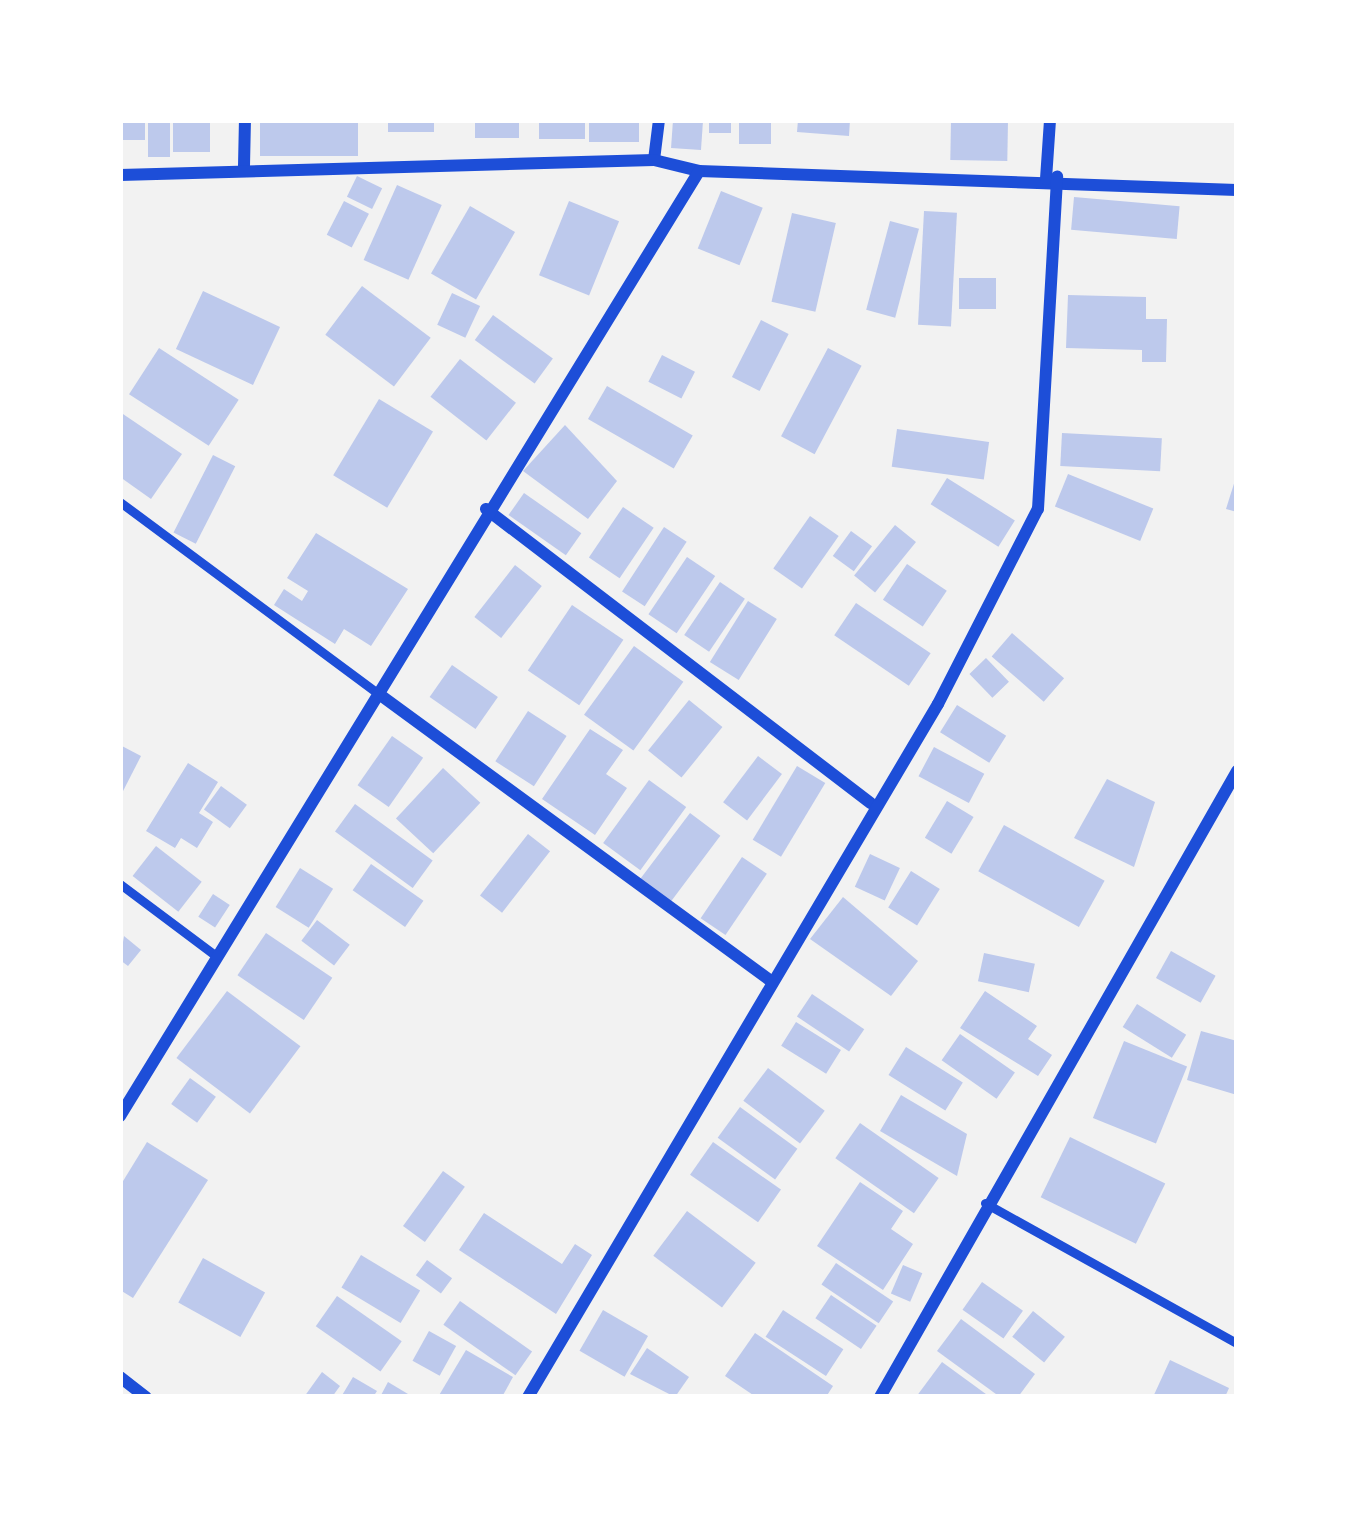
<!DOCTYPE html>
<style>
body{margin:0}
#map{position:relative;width:1357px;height:1517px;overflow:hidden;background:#f2f2f2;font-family:Commissioner,sans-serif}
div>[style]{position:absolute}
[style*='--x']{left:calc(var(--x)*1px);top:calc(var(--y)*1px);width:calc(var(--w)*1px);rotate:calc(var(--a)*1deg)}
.building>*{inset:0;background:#bdc9ec;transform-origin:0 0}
.service>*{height:9px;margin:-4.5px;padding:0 4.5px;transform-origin:4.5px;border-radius:4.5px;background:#1d4ed8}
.minor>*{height:12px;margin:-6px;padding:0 6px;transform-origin:6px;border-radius:6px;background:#1d4ed8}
span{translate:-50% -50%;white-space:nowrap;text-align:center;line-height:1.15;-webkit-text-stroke:9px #fff;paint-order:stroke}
.frame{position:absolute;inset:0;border:123px solid #fff;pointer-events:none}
</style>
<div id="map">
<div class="building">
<div style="left:120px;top:120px;width:25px;height:20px"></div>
<div style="left:148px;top:120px;width:22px;height:37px"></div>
<div style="left:173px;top:120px;width:37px;height:32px"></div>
<div style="left:260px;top:120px;width:98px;height:36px"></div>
<div style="left:388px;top:120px;width:46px;height:12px"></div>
<div style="left:475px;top:120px;width:44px;height:18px"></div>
<div style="left:539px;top:120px;width:46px;height:19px"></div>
<div style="left:589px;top:120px;width:50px;height:22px"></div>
<div style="left:673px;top:120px;width:30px;height:28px;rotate:4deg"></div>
<div style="left:709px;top:120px;width:22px;height:13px"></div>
<div style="left:739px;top:120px;width:32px;height:24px"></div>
<div style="clip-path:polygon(798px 120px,850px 120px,849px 136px,797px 132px)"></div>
<div style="left:951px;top:120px;width:57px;height:40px;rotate:1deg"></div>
<div style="left:357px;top:176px;width:28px;height:23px;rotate:26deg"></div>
<div style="left:397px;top:185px;width:49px;height:82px;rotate:24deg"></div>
<div style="left:721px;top:191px;width:45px;height:62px;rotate:22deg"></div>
<div style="left:1074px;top:197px;width:106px;height:33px;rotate:5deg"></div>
<div style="left:344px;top:201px;width:28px;height:38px;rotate:27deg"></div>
<div style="left:569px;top:201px;width:54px;height:80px;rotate:22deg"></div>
<div style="left:470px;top:206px;width:52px;height:78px;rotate:30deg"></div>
<div style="left:924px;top:211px;width:33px;height:114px;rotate:3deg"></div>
<div style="left:792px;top:213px;width:45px;height:91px;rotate:13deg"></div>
<div style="left:890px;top:221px;width:30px;height:92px;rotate:15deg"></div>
<div style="left:959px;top:278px;width:37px;height:31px"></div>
<div style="left:362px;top:286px;width:86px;height:61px;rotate:37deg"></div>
<div style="left:203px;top:291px;width:85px;height:64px;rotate:25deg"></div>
<div style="left:452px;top:293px;width:31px;height:35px;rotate:25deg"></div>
<div style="clip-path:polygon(1068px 295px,1146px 297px,1146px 319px,1167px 319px,1166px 362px,1142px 362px,1142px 350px,1066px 348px)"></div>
<div style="left:493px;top:315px;width:74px;height:31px;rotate:36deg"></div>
<div style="left:761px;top:320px;width:31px;height:64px;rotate:27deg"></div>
<div style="left:159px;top:348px;width:95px;height:55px;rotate:33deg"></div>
<div style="left:828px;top:348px;width:38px;height:100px;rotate:28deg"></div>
<div style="left:662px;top:355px;width:37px;height:30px;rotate:27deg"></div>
<div style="left:460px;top:359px;width:71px;height:48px;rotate:38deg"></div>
<div style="left:607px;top:386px;width:99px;height:38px;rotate:30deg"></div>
<div style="left:379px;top:399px;width:63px;height:89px;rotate:31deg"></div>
<div style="clip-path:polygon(120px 412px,182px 454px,151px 499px,120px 477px)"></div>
<div style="clip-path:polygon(565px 425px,617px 481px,588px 519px,523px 471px)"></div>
<div style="left:897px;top:429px;width:93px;height:38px;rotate:8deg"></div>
<div style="left:1062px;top:433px;width:100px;height:33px;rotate:3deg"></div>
<div style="left:213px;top:455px;width:25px;height:87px;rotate:27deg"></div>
<div style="left:1068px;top:474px;width:92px;height:35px;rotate:22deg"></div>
<div style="clip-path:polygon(1237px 474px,1237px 512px,1226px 509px)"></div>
<div style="left:947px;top:478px;width:80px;height:31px;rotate:32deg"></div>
<div style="left:524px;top:493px;width:70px;height:27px;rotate:35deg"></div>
<div style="left:623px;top:507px;width:37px;height:61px;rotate:34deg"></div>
<div style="left:810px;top:516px;width:35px;height:64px;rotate:35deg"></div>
<div style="left:895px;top:525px;width:27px;height:65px;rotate:39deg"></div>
<div style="left:664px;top:527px;width:27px;height:77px;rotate:33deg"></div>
<div style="left:851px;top:531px;width:26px;height:31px;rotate:36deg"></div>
<div style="clip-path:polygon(316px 533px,408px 589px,371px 646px,344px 629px,335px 644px,274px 605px,284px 589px,302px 601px,308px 591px,287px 578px)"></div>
<div style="left:687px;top:557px;width:34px;height:69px;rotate:34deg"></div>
<div style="left:907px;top:564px;width:48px;height:43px;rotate:34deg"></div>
<div style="left:515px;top:565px;width:34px;height:66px;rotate:38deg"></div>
<div style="left:720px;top:582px;width:30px;height:64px;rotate:34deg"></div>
<div style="left:748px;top:601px;width:34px;height:72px;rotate:32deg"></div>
<div style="left:856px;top:603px;width:90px;height:39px;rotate:34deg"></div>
<div style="left:572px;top:605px;width:62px;height:79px;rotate:34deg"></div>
<div style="left:1012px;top:633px;width:69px;height:31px;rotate:41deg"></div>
<div style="left:634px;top:646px;width:61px;height:85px;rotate:36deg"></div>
<div style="left:986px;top:658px;width:33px;height:23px;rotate:46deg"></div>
<div style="left:452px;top:665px;width:56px;height:39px;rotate:35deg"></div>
<div style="left:689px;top:700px;width:43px;height:65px;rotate:39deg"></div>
<div style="left:957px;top:705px;width:58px;height:32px;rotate:32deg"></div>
<div style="left:528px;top:711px;width:46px;height:60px;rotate:33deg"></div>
<div style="clip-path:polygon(590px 729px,623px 750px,606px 774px,627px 788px,595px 835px,542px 799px)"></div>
<div style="left:392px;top:736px;width:38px;height:60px;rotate:35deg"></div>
<div style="clip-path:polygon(120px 745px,141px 756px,120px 797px)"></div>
<div style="left:934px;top:747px;width:57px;height:33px;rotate:28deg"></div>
<div style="left:758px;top:756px;width:30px;height:58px;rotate:37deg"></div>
<div style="clip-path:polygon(188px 763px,218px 782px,199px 813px,213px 822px,197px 848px,181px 838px,175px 848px,146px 831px)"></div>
<div style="left:797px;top:766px;width:33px;height:86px;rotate:31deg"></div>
<div style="left:443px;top:768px;width:51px;height:69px;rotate:43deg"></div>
<div style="clip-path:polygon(1107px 779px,1155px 802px,1134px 867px,1074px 838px)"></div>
<div style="left:649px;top:780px;width:46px;height:78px;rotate:36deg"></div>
<div style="left:221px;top:786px;width:32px;height:29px;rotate:36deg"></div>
<div style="left:947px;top:801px;width:31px;height:43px;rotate:31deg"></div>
<div style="left:355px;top:804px;width:96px;height:34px;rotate:36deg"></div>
<div style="left:690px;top:813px;width:38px;height:84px;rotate:37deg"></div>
<div style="left:1004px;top:825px;width:115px;height:53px;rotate:29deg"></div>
<div style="left:528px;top:834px;width:28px;height:78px;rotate:38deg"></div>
<div style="left:156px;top:846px;width:58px;height:38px;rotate:38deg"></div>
<div style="left:870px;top:854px;width:33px;height:36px;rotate:25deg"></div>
<div style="left:742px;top:857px;width:30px;height:74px;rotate:34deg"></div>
<div style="left:371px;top:864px;width:64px;height:32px;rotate:35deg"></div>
<div style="left:300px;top:868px;width:39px;height:46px;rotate:32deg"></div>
<div style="left:911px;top:871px;width:34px;height:43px;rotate:32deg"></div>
<div style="left:213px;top:894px;width:20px;height:27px;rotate:33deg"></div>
<div style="clip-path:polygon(843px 897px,918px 961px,891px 996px,810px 939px)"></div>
<div style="left:317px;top:920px;width:41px;height:26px;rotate:37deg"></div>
<div style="left:266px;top:933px;width:80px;height:51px;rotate:34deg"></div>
<div style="clip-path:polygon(124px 936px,141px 950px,128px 966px,120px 960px)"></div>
<div style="left:1171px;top:951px;width:51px;height:31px;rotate:29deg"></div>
<div style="left:984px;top:953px;width:52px;height:29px;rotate:12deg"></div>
<div style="left:227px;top:991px;width:92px;height:84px;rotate:37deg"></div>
<div style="clip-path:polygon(985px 991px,1037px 1026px,1028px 1039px,1052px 1055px,1038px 1076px,960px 1028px)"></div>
<div style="left:812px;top:994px;width:63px;height:27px;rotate:34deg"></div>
<div style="left:1137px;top:1004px;width:58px;height:27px;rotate:32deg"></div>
<div style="left:796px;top:1022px;width:53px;height:28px;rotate:32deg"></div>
<div style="clip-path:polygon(1201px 1031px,1237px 1041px,1237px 1095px,1187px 1080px)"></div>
<div style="left:960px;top:1034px;width:67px;height:32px;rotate:35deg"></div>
<div style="left:1124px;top:1041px;width:68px;height:83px;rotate:22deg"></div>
<div style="left:906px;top:1047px;width:67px;height:33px;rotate:32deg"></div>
<div style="left:768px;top:1068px;width:71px;height:41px;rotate:37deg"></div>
<div style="left:190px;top:1078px;width:32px;height:32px;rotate:36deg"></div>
<div style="clip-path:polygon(901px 1095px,967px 1134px,957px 1176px,880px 1131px)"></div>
<div style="left:740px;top:1107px;width:71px;height:38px;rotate:36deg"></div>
<div style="left:860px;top:1123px;width:96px;height:43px;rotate:35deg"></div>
<div style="left:1070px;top:1137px;width:106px;height:67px;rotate:26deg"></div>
<div style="clip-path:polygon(147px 1142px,208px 1180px,133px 1298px,120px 1290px,120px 1186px)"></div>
<div style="left:713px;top:1142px;width:83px;height:40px;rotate:35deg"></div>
<div style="left:443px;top:1171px;width:27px;height:68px;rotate:36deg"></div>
<div style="clip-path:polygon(860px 1182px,903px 1211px,891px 1229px,913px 1244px,883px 1290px,817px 1246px)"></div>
<div style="left:687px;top:1211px;width:86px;height:56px;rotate:37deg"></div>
<div style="clip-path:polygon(484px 1213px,562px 1264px,575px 1244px,592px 1255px,556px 1314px,459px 1250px)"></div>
<div style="left:361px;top:1255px;width:69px;height:38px;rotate:31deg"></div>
<div style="left:203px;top:1258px;width:71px;height:51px;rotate:29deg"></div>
<div style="left:427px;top:1260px;width:31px;height:19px;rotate:36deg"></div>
<div style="left:836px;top:1263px;width:69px;height:26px;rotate:34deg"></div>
<div style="left:903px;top:1265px;width:21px;height:31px;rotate:23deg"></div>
<div style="left:982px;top:1282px;width:50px;height:34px;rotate:35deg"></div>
<div style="left:831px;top:1295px;width:55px;height:28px;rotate:34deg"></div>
<div style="left:337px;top:1296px;width:79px;height:37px;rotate:35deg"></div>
<div style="left:460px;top:1301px;width:88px;height:29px;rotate:35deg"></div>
<div style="left:603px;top:1310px;width:52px;height:47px;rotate:30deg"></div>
<div style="left:783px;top:1310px;width:72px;height:32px;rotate:33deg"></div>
<div style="left:1033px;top:1311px;width:41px;height:33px;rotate:39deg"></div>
<div style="clip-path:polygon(961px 1319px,1035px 1374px,1018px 1397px,1000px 1397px,937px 1351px)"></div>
<div style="left:429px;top:1331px;width:31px;height:34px;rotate:29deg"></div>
<div style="clip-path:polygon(755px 1333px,833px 1386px,826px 1397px,756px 1397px,725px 1376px)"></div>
<div style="clip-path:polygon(647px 1348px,689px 1377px,675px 1397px,630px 1374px)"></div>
<div style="clip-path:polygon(466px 1350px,513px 1377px,502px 1397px,438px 1397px)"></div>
<div style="clip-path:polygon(1170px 1360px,1229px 1388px,1225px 1397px,1153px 1397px)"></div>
<div style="clip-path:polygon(942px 1362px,990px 1397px,916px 1397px)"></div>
<div style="clip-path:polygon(322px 1372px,340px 1386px,332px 1397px,304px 1397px)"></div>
<div style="clip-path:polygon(353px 1377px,377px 1391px,373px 1397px,341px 1397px)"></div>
<div style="clip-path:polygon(388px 1382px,413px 1397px,380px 1397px)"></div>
</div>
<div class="service">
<div style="--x:120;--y:502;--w:327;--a:36.6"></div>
<div style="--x:120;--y:884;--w:119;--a:36.8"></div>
<div style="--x:985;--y:1203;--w:288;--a:29.1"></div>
</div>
<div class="minor">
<div style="--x:654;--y:160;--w:40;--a:-82.9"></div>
<div style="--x:244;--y:166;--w:46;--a:-88.8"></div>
<div style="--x:120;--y:175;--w:534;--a:-1.61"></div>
<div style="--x:654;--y:160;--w:46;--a:13.7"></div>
<div style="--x:699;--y:171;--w:538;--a:2.02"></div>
<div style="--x:1046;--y:179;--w:59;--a:-86.1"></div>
<div style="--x:486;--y:509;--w:484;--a:37.4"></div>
<div style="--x:383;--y:697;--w:478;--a:36.2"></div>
<div style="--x:120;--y:1116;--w:1108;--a:-58.5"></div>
<div style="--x:120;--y:1377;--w:33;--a:38"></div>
<div style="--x:528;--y:1397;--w:805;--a:-59.39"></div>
<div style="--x:938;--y:704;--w:219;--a:-62.9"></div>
<div style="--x:1038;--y:509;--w:333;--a:-86.7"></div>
<div style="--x:880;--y:1397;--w:721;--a:-60.3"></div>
</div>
<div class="frame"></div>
</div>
